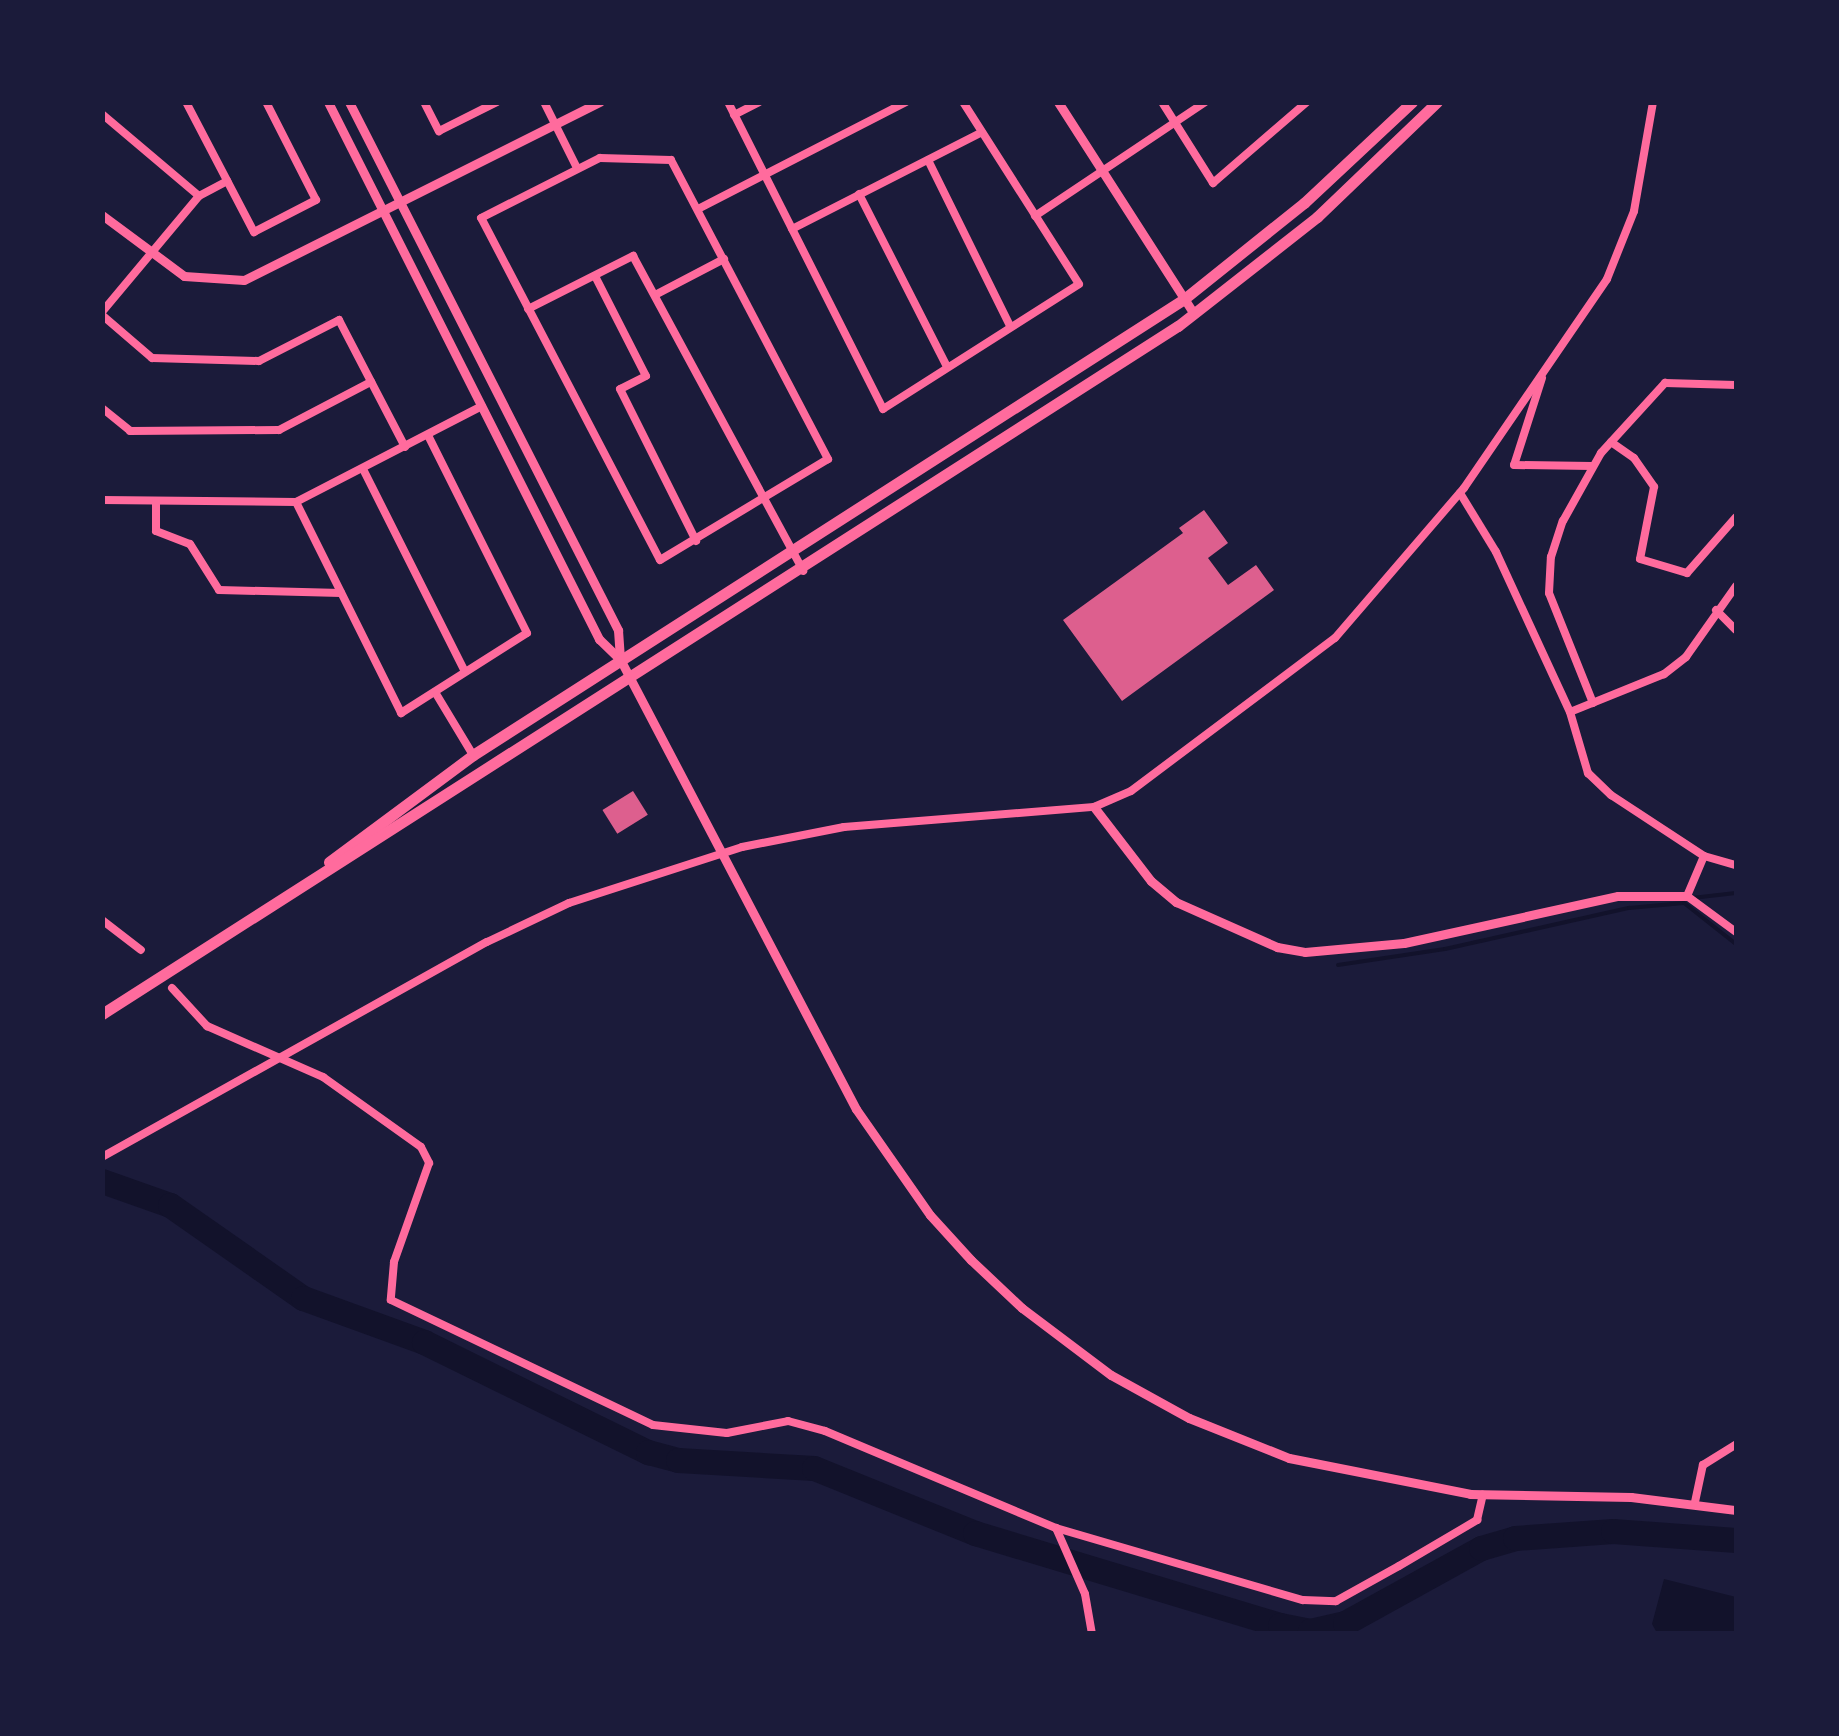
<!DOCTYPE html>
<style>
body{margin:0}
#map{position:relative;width:1839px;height:1736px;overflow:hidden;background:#1b1b3a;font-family:"Open Sans",sans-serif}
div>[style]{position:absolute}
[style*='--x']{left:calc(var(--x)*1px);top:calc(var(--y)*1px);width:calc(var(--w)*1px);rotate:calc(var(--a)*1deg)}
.water>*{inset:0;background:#12122b}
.stream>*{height:4px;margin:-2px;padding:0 2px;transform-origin:2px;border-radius:2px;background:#12122b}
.river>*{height:25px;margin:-12.5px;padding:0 12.5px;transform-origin:12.5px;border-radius:12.5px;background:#12122b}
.building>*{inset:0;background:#dd5f8e;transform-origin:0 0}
.minor>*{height:8px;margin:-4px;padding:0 4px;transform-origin:4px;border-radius:4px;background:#ff6b9d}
.tertiary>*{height:9px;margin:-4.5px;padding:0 4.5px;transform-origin:4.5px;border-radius:4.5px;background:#ff6b9d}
.primary>*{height:11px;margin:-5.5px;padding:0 5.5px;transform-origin:5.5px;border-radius:5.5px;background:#ff6b9d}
span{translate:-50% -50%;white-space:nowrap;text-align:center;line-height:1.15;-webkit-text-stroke:9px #1b1b3a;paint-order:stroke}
.frame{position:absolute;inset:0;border:105px solid #1b1b3a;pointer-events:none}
</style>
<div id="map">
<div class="water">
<div style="clip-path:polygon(1664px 1579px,1736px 1597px,1736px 1633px,1657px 1633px,1652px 1624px)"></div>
</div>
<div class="stream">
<div style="--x:1692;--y:898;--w:44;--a:-6.5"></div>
<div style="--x:1338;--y:965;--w:108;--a:-8.5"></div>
<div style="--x:1445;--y:949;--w:189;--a:-12.6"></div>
<div style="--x:1629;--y:908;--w:55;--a:-5.2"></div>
<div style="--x:1684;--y:903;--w:66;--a:38.3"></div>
</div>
<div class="river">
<div style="--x:102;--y:1181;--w:72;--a:19.4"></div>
<div style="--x:170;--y:1205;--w:162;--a:35"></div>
<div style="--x:303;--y:1298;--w:129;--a:20"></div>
<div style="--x:424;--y:1342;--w:250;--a:26.2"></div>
<div style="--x:648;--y:1452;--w:31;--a:15"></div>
<div style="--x:678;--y:1460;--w:136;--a:3.4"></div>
<div style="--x:814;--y:1468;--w:174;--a:22"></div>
<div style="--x:975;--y:1533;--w:319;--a:16.8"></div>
<div style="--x:1280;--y:1625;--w:31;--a:11"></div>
<div style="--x:1310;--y:1631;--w:36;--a:-13"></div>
<div style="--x:1345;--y:1623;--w:155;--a:-28.9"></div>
<div style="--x:1481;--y:1548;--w:35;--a:-16"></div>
<div style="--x:1515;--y:1538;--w:98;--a:-4.1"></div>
<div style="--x:1613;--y:1531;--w:123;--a:4.2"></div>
</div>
<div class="building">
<div style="clip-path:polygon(1204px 510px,1228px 543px,1208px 558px,1228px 585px,1256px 565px,1274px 590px,1122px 701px,1063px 620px,1183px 533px,1179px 528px)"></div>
<div style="left:633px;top:791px;width:28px;height:36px;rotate:58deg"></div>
</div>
<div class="minor">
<div style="--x:186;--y:102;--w:147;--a:62.4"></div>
<div style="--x:254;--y:232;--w:70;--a:-27.3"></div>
<div style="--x:316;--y:200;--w:110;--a:-117"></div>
<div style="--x:424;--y:102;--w:33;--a:63"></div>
<div style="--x:439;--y:131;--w:65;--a:-26.6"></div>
<div style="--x:544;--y:102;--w:74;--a:63.4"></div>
<div style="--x:728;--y:102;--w:344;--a:63.2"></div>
<div style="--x:883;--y:409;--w:232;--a:-32.5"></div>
<div style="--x:1079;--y:284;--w:216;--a:-122.5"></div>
<div style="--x:1162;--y:102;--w:96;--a:57.8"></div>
<div style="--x:1213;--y:183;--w:124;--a:-40.8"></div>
<div style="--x:102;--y:114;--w:127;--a:40.2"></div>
<div style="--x:734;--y:115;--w:28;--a:-27"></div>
<div style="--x:600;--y:158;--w:71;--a:1.6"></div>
<div style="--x:671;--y:160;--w:338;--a:62.3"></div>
<div style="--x:828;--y:459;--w:196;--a:149"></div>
<div style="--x:660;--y:560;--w:386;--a:-117.6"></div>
<div style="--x:481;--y:218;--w:133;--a:-26.8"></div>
<div style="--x:928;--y:160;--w:185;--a:63.7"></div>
<div style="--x:859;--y:194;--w:194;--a:63"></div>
<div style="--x:698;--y:209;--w:234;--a:-27.2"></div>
<div style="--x:1035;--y:216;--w:205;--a:-33.8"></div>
<div style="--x:792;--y:229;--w:213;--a:-27"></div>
<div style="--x:595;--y:276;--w:112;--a:63"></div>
<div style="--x:646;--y:376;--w:29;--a:153"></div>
<div style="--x:620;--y:389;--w:170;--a:63.4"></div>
<div style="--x:655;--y:295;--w:78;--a:-27.6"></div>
<div style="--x:528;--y:309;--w:118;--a:-26.8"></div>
<div style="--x:633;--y:256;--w:358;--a:61.6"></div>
<div style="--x:102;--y:312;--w:151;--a:-50.1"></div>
<div style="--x:199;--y:196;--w:32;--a:-28"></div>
<div style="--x:102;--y:315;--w:66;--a:40.7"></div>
<div style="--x:152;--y:358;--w:107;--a:1.6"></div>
<div style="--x:259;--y:361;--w:90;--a:-27.1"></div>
<div style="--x:339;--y:320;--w:143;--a:62.5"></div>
<div style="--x:1542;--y:378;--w:91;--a:107.8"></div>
<div style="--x:1514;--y:465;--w:78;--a:0.7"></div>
<div style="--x:102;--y:408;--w:36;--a:39"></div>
<div style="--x:130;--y:431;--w:149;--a:-0.4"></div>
<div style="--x:279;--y:430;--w:104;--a:-27.6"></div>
<div style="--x:1611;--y:442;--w:28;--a:35"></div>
<div style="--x:1634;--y:458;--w:35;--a:55"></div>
<div style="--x:1654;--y:487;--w:73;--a:101"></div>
<div style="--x:1640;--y:559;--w:49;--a:16.6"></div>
<div style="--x:1687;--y:573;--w:74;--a:-48.8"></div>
<div style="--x:363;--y:469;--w:227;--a:63.3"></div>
<div style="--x:1460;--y:493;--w:69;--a:58.6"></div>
<div style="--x:1496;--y:552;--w:176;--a:65.2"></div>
<div style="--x:102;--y:500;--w:194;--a:0.6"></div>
<div style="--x:296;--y:502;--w:209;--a:-27.3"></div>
<div style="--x:156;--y:502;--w:29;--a:90"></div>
<div style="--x:156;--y:531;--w:36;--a:21"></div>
<div style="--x:190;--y:544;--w:54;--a:57.8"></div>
<div style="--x:219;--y:590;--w:122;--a:1.4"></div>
<div style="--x:296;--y:502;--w:236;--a:63.5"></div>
<div style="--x:401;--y:713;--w:149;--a:-32.4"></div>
<div style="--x:527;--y:633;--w:221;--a:-116.6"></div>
<div style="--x:1736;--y:586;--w:87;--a:125.2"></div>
<div style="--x:1686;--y:657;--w:28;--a:142"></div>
<div style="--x:1664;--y:674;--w:101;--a:158"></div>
<div style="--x:1570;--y:712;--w:64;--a:73.6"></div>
<div style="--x:1588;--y:773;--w:32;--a:44"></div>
<div style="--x:1611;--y:795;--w:111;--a:33.3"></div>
<div style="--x:1704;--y:856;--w:33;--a:16"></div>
<div style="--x:1716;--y:610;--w:28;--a:45"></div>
<div style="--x:435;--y:692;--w:74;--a:58.9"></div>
<div style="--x:1593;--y:703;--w:118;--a:-111.8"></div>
<div style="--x:1549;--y:593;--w:36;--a:-87"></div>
<div style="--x:1551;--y:557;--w:38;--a:-72"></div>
<div style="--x:1563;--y:521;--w:78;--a:-60.8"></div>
<div style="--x:1601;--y:453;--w:95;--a:-47.6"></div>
<div style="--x:1665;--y:383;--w:71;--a:1.6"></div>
<div style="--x:1704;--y:856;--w:43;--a:113"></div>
<div style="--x:1687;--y:896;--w:61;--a:36.3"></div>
<div style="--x:102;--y:920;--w:49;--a:37.6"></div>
<div style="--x:172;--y:988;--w:52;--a:47.4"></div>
<div style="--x:207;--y:1026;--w:127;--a:23.7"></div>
<div style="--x:323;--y:1077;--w:120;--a:35.5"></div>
<div style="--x:421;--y:1147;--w:18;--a:63"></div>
<div style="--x:429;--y:1163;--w:105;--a:109.5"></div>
<div style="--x:394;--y:1262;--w:38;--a:95"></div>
<div style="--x:391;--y:1300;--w:290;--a:25.5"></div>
<div style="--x:653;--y:1425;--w:74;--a:6.2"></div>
<div style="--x:727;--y:1433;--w:62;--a:-11.1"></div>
<div style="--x:788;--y:1421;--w:38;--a:15"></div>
<div style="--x:825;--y:1431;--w:251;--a:22.8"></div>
<div style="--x:1056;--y:1528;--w:257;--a:16.3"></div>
<div style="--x:1303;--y:1600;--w:33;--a:2"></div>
<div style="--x:1336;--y:1601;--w:72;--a:-29.1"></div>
<div style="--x:1399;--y:1566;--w:91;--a:-30.5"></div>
<div style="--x:1477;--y:1520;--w:26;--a:-77"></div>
<div style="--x:102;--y:1157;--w:441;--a:-29.2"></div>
<div style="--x:487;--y:942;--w:91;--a:-25.4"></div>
<div style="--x:569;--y:903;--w:182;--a:-17.9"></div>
<div style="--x:742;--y:847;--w:104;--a:-11.1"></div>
<div style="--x:844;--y:827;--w:251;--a:-4.6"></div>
<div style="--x:1094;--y:807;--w:40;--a:-23.4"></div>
<div style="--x:1131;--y:791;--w:255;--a:-36.9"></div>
<div style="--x:1335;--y:638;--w:198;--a:-49.3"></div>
<div style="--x:1464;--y:488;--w:253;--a:-55.6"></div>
<div style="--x:1607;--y:279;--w:73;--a:-68.3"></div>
<div style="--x:1634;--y:211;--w:111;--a:-80.1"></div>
<div style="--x:1695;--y:1502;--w:38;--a:-78"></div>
<div style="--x:1703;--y:1465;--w:39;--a:-32"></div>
<div style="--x:1056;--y:1528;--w:72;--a:66.3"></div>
<div style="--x:1085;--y:1594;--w:41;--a:80.1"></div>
</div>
<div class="tertiary">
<div style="--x:328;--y:102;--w:602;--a:63.22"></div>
<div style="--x:599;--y:639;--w:29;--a:44"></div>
<div style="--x:620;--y:659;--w:508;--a:62.33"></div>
<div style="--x:856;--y:1109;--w:129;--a:55.1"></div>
<div style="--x:930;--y:1215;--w:61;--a:47.7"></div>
<div style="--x:971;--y:1260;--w:70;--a:43.3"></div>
<div style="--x:1022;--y:1308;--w:111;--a:37"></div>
<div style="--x:1111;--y:1375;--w:89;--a:28.9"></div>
<div style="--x:1189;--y:1418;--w:108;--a:21.8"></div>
<div style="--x:1289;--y:1458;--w:185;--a:11.2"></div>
<div style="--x:1470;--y:1494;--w:161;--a:1.1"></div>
<div style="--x:1631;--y:1497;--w:106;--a:7.1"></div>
<div style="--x:349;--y:102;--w:593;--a:63"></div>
<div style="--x:618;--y:630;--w:29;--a:86"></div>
<div style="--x:1058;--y:102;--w:252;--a:57.3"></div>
<div style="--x:102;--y:215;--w:102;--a:36.6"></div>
<div style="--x:184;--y:276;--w:60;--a:3.8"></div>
<div style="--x:244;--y:280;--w:398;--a:-26.6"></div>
<div style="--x:1094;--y:807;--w:93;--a:52.4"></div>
<div style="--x:1151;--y:881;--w:33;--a:40"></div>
<div style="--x:1176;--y:902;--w:111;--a:24"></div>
<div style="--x:1277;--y:947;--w:28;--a:10"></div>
<div style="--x:1305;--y:952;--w:99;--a:-5.2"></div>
<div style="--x:1404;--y:943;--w:219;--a:-12.4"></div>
<div style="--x:1618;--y:896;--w:69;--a:0"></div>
</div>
<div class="primary">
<div style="--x:329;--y:862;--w:179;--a:-36.6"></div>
<div style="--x:473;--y:755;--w:845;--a:-32.67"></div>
<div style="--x:1184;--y:299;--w:154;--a:-38.7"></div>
<div style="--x:1304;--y:203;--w:148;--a:-43.1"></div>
<div style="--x:102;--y:1014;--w:1277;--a:-32.6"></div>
<div style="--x:1178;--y:326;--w:177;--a:-38.1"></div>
<div style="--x:1317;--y:217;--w:166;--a:-43.8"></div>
</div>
<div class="frame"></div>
</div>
